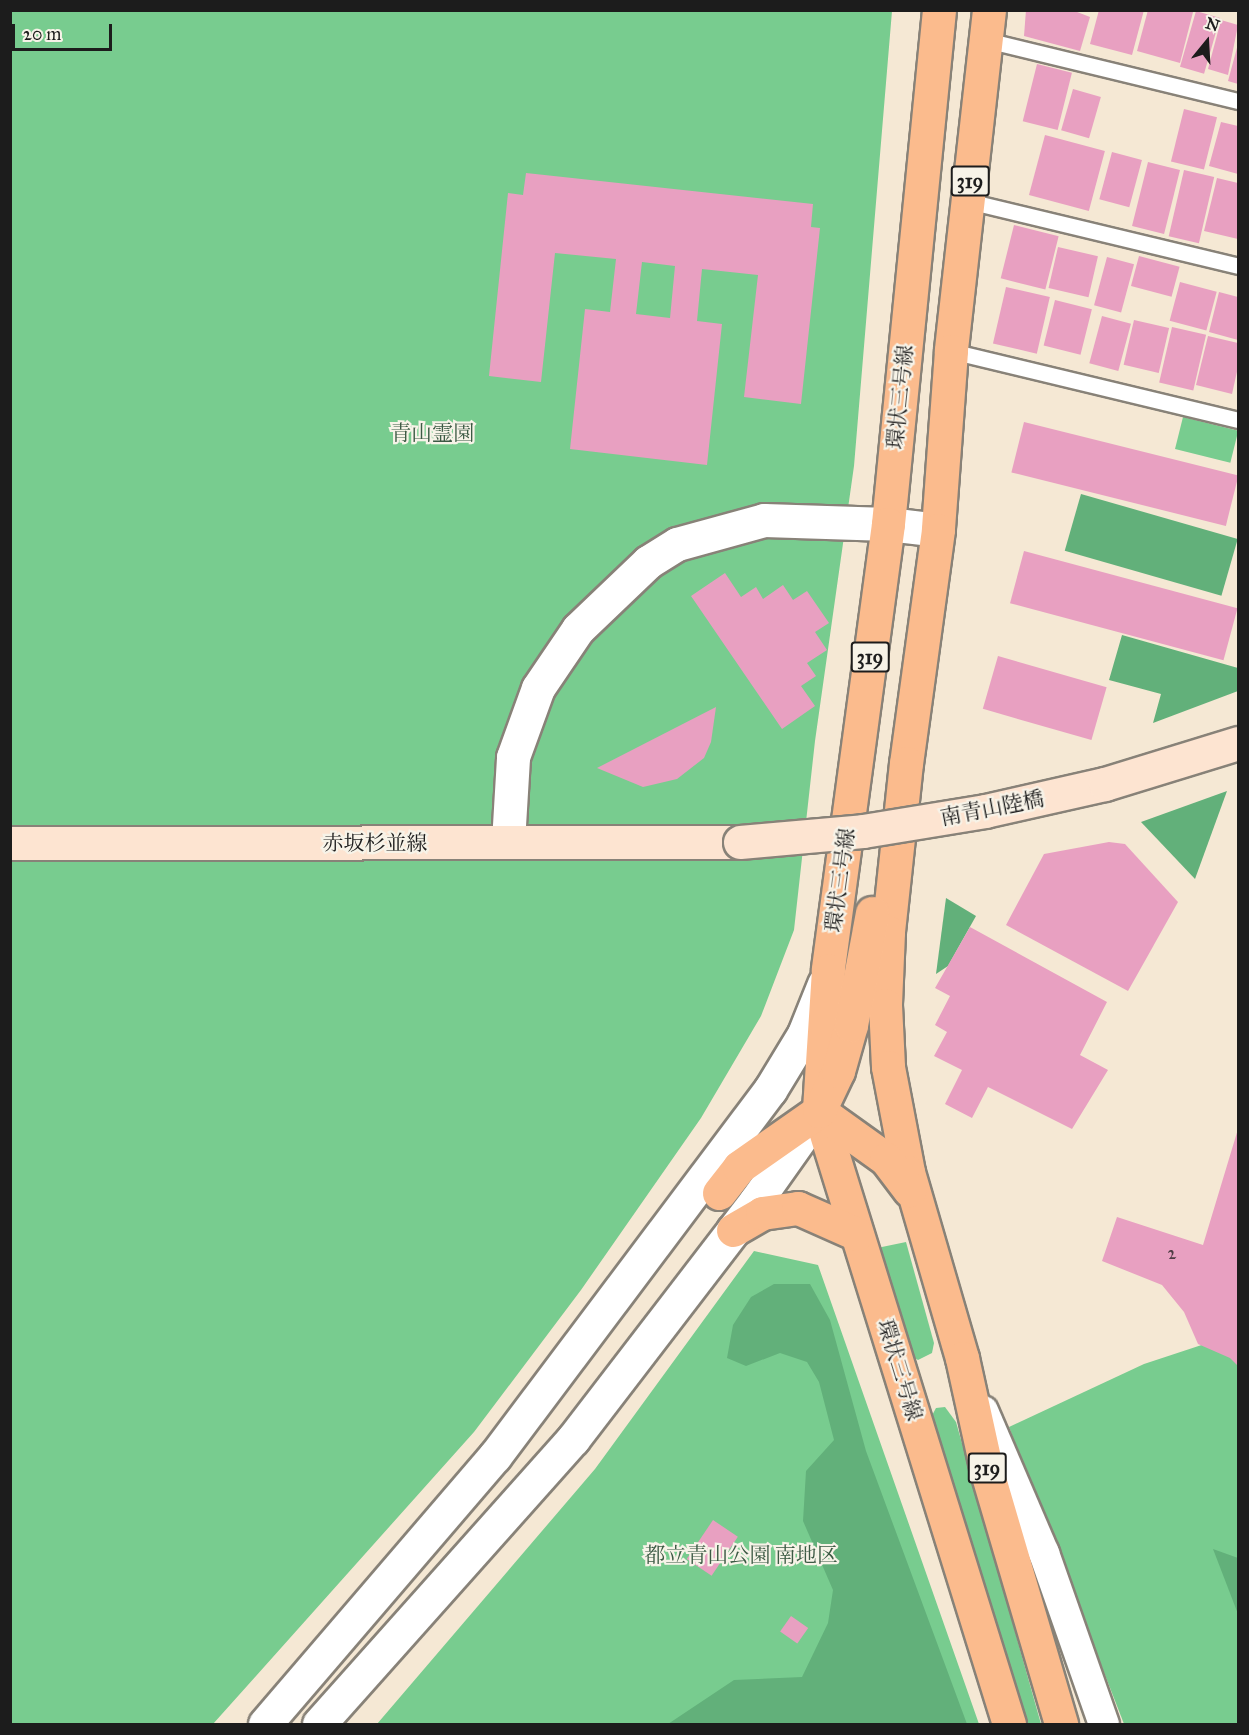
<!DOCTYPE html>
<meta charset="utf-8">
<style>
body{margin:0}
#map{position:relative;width:1249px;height:1735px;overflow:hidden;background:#f5e8d4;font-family:"IM FELL Great Primer","Noto Serif JP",serif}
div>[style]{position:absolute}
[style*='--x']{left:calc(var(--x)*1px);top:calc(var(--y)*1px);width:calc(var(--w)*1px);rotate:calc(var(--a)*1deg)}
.green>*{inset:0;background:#78cc8f;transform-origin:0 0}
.forest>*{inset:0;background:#62b07a;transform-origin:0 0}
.building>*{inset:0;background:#e8a0c1;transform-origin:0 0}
.roads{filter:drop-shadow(2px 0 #888278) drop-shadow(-2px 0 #888278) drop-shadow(0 2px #888278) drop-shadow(0 -2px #888278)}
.service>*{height:15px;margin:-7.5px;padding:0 7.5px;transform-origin:7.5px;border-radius:7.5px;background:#fff}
.minor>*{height:30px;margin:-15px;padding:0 15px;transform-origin:15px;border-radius:15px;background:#fff}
.tertiary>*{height:33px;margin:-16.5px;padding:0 16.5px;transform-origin:16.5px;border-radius:16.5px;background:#fff}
.secondary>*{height:33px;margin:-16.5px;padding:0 16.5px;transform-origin:16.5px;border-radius:16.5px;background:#fde4d1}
.primary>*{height:33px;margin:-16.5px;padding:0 16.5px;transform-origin:16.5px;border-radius:16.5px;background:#fbbb8d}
.bridges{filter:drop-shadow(2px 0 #888278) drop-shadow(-2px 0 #888278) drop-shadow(0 2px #888278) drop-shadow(0 -2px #888278)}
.secondary-bridge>*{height:33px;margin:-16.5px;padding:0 16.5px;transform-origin:16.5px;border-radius:16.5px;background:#fde4d1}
span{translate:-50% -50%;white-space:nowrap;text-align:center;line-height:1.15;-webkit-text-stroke:4.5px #f7f3e8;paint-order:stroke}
.number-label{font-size:18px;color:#4f3d45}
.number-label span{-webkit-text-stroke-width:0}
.shield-label span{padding:2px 4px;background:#f7f3e8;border:2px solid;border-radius:4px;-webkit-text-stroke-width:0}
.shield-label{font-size:20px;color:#1c1c1c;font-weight:700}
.street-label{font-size:21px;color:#1c1c1c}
.park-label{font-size:21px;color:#3c5a44}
.frame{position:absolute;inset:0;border:12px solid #1c1c1c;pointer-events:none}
.north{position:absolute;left:1177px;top:12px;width:60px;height:60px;-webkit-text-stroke:4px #f7f3e8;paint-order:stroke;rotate:18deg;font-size:16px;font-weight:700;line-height:24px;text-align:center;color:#1c1c1c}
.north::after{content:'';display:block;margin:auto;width:21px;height:27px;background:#1c1c1c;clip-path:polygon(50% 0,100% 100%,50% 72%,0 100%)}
.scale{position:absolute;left:12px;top:24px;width:100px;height:27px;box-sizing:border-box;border:3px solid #1c1c1c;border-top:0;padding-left:8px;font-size:18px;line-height:21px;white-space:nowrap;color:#1c1c1c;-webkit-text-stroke:4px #f7f3e8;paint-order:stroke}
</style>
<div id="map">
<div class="green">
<div style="clip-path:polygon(11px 11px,892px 11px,854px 466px,815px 741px,794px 930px,761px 1016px,701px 1118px,581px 1290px,474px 1432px,213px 1724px,11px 1724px)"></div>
<div style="left:1183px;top:417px;width:57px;height:33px;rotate:14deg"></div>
<div style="clip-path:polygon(906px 1242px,934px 1343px,932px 1353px,918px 1360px,910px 1355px,877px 1248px)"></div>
<div style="clip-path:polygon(754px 1251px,818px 1265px,979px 1724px,377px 1724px,595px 1469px)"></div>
<div style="clip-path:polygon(1238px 1333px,1238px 1724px,1124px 1724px,1009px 1427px,1144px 1364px)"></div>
<div style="clip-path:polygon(945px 1407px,956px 1422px,1041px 1724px,1027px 1724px,929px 1421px,936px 1408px)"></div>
</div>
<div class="forest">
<div style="left:1081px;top:494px;width:163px;height:59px;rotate:16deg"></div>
<div style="clip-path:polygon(1122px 635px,1238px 668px,1238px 691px,1153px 723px,1161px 694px,1109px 680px)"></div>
<div style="clip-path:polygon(1227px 791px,1195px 879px,1141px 822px)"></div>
<div style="clip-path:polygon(946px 898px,976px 916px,948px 966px,936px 974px)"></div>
<div style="clip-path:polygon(774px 1284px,810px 1284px,830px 1320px,866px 1451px,967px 1724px,668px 1724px,734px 1680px,802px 1677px,828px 1623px,833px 1590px,803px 1521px,806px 1471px,834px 1440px,819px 1382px,807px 1362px,780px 1353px,746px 1366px,727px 1358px,733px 1325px,751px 1297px)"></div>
<div style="clip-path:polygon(1213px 1549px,1238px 1558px,1238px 1614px)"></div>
</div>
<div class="building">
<div style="clip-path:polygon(1026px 10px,1072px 10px,1090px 17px,1080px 51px,1024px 36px)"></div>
<div style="clip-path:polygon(1099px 10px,1144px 10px,1132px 55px,1090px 44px)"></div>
<div style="clip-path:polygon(1148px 10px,1193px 12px,1180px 63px,1137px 51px)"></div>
<div style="left:1196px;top:11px;width:25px;height:58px;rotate:16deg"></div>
<div style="clip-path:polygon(1221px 20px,1238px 25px,1228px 75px,1208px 69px)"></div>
<div style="clip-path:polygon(1238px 44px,1238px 84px,1228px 81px)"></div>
<div style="left:1037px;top:64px;width:36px;height:59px;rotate:14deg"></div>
<div style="left:1073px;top:89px;width:29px;height:43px;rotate:16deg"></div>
<div style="left:1184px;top:109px;width:34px;height:54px;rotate:14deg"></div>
<div style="clip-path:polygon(1221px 122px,1238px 126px,1238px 174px,1209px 166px)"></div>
<div style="left:1045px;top:135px;width:62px;height:62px;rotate:15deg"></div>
<div style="left:1112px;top:152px;width:31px;height:49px;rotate:15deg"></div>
<div style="left:1148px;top:162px;width:33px;height:66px;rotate:14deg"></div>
<div style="left:1184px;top:170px;width:31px;height:68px;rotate:13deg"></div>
<div style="clip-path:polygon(evenodd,526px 173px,813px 204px,811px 227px,820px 228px,801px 404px,744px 397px,758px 275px,702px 269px,697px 321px,722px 324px,707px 465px,570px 449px,585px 309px,610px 312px,616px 259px,555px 253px,541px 382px,489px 376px,508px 193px,523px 195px,526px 173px,642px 262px,675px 266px,670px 318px,636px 314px,642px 262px)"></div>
<div style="clip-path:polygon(1217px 178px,1238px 183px,1238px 239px,1204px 231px)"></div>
<div style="left:1014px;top:225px;width:46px;height:55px;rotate:14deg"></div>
<div style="left:1058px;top:247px;width:41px;height:42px;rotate:13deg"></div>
<div style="left:1139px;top:256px;width:42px;height:31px;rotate:15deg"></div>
<div style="left:1107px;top:257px;width:28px;height:50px;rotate:15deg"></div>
<div style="left:1180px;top:282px;width:38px;height:40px;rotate:15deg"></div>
<div style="left:1006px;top:287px;width:45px;height:58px;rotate:13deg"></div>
<div style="clip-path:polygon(1219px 292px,1238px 297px,1238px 340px,1209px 332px)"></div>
<div style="left:1055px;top:300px;width:38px;height:47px;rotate:14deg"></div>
<div style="left:1102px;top:316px;width:30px;height:49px;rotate:15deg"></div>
<div style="left:1134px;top:320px;width:36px;height:46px;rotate:13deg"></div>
<div style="left:1172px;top:327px;width:35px;height:57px;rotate:13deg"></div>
<div style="clip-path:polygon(1208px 336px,1238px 343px,1238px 367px,1232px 394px,1196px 385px)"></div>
<div style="left:1024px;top:422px;width:221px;height:52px;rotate:14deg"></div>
<div style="left:1024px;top:551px;width:221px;height:54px;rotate:15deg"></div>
<div style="clip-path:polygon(725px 573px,741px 597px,756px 587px,763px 599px,783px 585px,793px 600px,807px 591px,829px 623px,815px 632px,827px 650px,807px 663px,816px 676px,801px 686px,815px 706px,782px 729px,691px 596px)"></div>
<div style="left:998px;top:656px;width:113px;height:55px;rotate:16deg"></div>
<div style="clip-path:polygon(716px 707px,711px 742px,704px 758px,677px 779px,643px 787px,597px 768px)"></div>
<div style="clip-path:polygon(1109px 842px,1125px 844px,1178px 902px,1128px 991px,1006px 925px,1044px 854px)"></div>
<div style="clip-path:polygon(970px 927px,1107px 1002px,1080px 1055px,1108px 1070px,1072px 1129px,988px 1087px,972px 1118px,945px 1104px,962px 1070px,934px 1056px,947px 1032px,935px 1025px,950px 996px,935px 988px)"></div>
<div style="clip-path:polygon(1238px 1129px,1238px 1366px,1230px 1358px,1198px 1344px,1184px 1312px,1162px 1285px,1102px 1261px,1117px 1217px,1203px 1245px)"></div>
<div style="left:713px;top:1520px;width:30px;height:47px;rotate:34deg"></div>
<div style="left:791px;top:1616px;width:21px;height:19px;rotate:35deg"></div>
</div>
<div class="roads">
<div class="service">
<div style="--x:986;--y:40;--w:259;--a:13.6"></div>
<div style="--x:968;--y:201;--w:278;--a:13.5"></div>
<div style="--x:951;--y:351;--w:295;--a:13.5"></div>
</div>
<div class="minor">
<div style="--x:983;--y:1411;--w:155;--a:66.8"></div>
<div style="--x:1044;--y:1553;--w:181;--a:70.7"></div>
</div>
<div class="tertiary">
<div style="--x:508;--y:842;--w:85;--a:-86.6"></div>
<div style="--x:513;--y:757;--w:73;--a:-70.1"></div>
<div style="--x:538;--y:688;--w:71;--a:-55.9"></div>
<div style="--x:578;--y:629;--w:97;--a:-43.7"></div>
<div style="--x:648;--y:562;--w:34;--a:-32"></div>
<div style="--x:677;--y:544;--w:90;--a:-15.4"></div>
<div style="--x:764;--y:520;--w:124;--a:1.8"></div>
<div style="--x:888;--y:524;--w:50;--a:6.8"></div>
<div style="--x:265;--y:1724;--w:353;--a:-49.4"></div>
<div style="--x:495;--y:1456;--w:458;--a:-53.1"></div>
<div style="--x:770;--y:1090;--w:66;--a:-58.7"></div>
<div style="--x:804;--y:1034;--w:54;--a:-68.2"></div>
<div style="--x:319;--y:1724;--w:382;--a:-48.3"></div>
<div style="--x:573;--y:1439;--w:299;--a:-52.5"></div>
<div style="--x:755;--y:1202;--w:109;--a:-54.7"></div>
</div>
<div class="secondary">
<div style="--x:10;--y:843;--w:730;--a:-0.08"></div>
</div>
<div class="primary">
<div style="--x:939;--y:10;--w:517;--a:95.67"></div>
<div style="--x:888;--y:524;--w:450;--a:97.7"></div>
<div style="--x:828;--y:970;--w:141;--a:93.7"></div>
<div style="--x:819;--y:1111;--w:642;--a:72.78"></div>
<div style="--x:989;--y:10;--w:343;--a:96.4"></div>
<div style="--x:951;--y:351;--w:179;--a:94.2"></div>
<div style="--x:938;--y:530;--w:235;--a:97.8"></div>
<div style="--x:906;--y:763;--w:170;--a:96.1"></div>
<div style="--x:888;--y:932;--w:73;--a:92.4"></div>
<div style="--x:885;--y:1005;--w:62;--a:87.2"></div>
<div style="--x:888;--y:1067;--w:107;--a:79.2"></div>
<div style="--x:908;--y:1172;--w:194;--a:73.8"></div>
<div style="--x:962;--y:1358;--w:117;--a:77.6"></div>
<div style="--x:987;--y:1472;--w:263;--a:73.6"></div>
<div style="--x:819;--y:1111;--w:82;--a:35.6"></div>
<div style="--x:886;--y:1159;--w:39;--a:53"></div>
<div style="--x:719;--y:1193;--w:33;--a:-52"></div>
<div style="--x:739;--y:1167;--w:98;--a:-35"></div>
<div style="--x:819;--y:1111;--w:44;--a:-64.6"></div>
<div style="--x:838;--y:1071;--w:48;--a:-74.2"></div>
<div style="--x:851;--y:1025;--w:114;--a:-79.4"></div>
<div style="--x:733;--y:1230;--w:34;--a:-30"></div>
<div style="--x:762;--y:1213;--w:36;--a:-8"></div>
<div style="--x:798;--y:1208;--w:64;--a:23.8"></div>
</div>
</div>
<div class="bridges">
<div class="secondary-bridge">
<div style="--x:740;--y:842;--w:123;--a:-5.1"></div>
<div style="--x:863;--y:831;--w:124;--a:-9.3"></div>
<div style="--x:985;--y:811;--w:123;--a:-12.7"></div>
<div style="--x:1105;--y:784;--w:139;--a:-17.1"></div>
</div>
</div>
<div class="number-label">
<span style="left:1172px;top:1253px">2</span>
</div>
<div class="shield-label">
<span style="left:970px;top:181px">319</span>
<span style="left:870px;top:657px">319</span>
<span style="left:987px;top:1468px">319</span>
</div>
<div class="street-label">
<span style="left:900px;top:397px;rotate:-84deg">環状三号線</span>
<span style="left:992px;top:808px;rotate:-11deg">南青山陸橋</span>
<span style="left:375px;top:843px">赤坂杉並線</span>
<span style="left:840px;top:880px;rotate:-82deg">環状三号線</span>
<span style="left:900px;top:1370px;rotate:73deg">環状三号線</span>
</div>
<div class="park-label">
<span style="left:432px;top:433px">青山霊園</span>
<span style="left:741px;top:1555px">都立青山公園 南地区</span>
</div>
<div class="frame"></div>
<div class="north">N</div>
<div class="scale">20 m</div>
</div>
